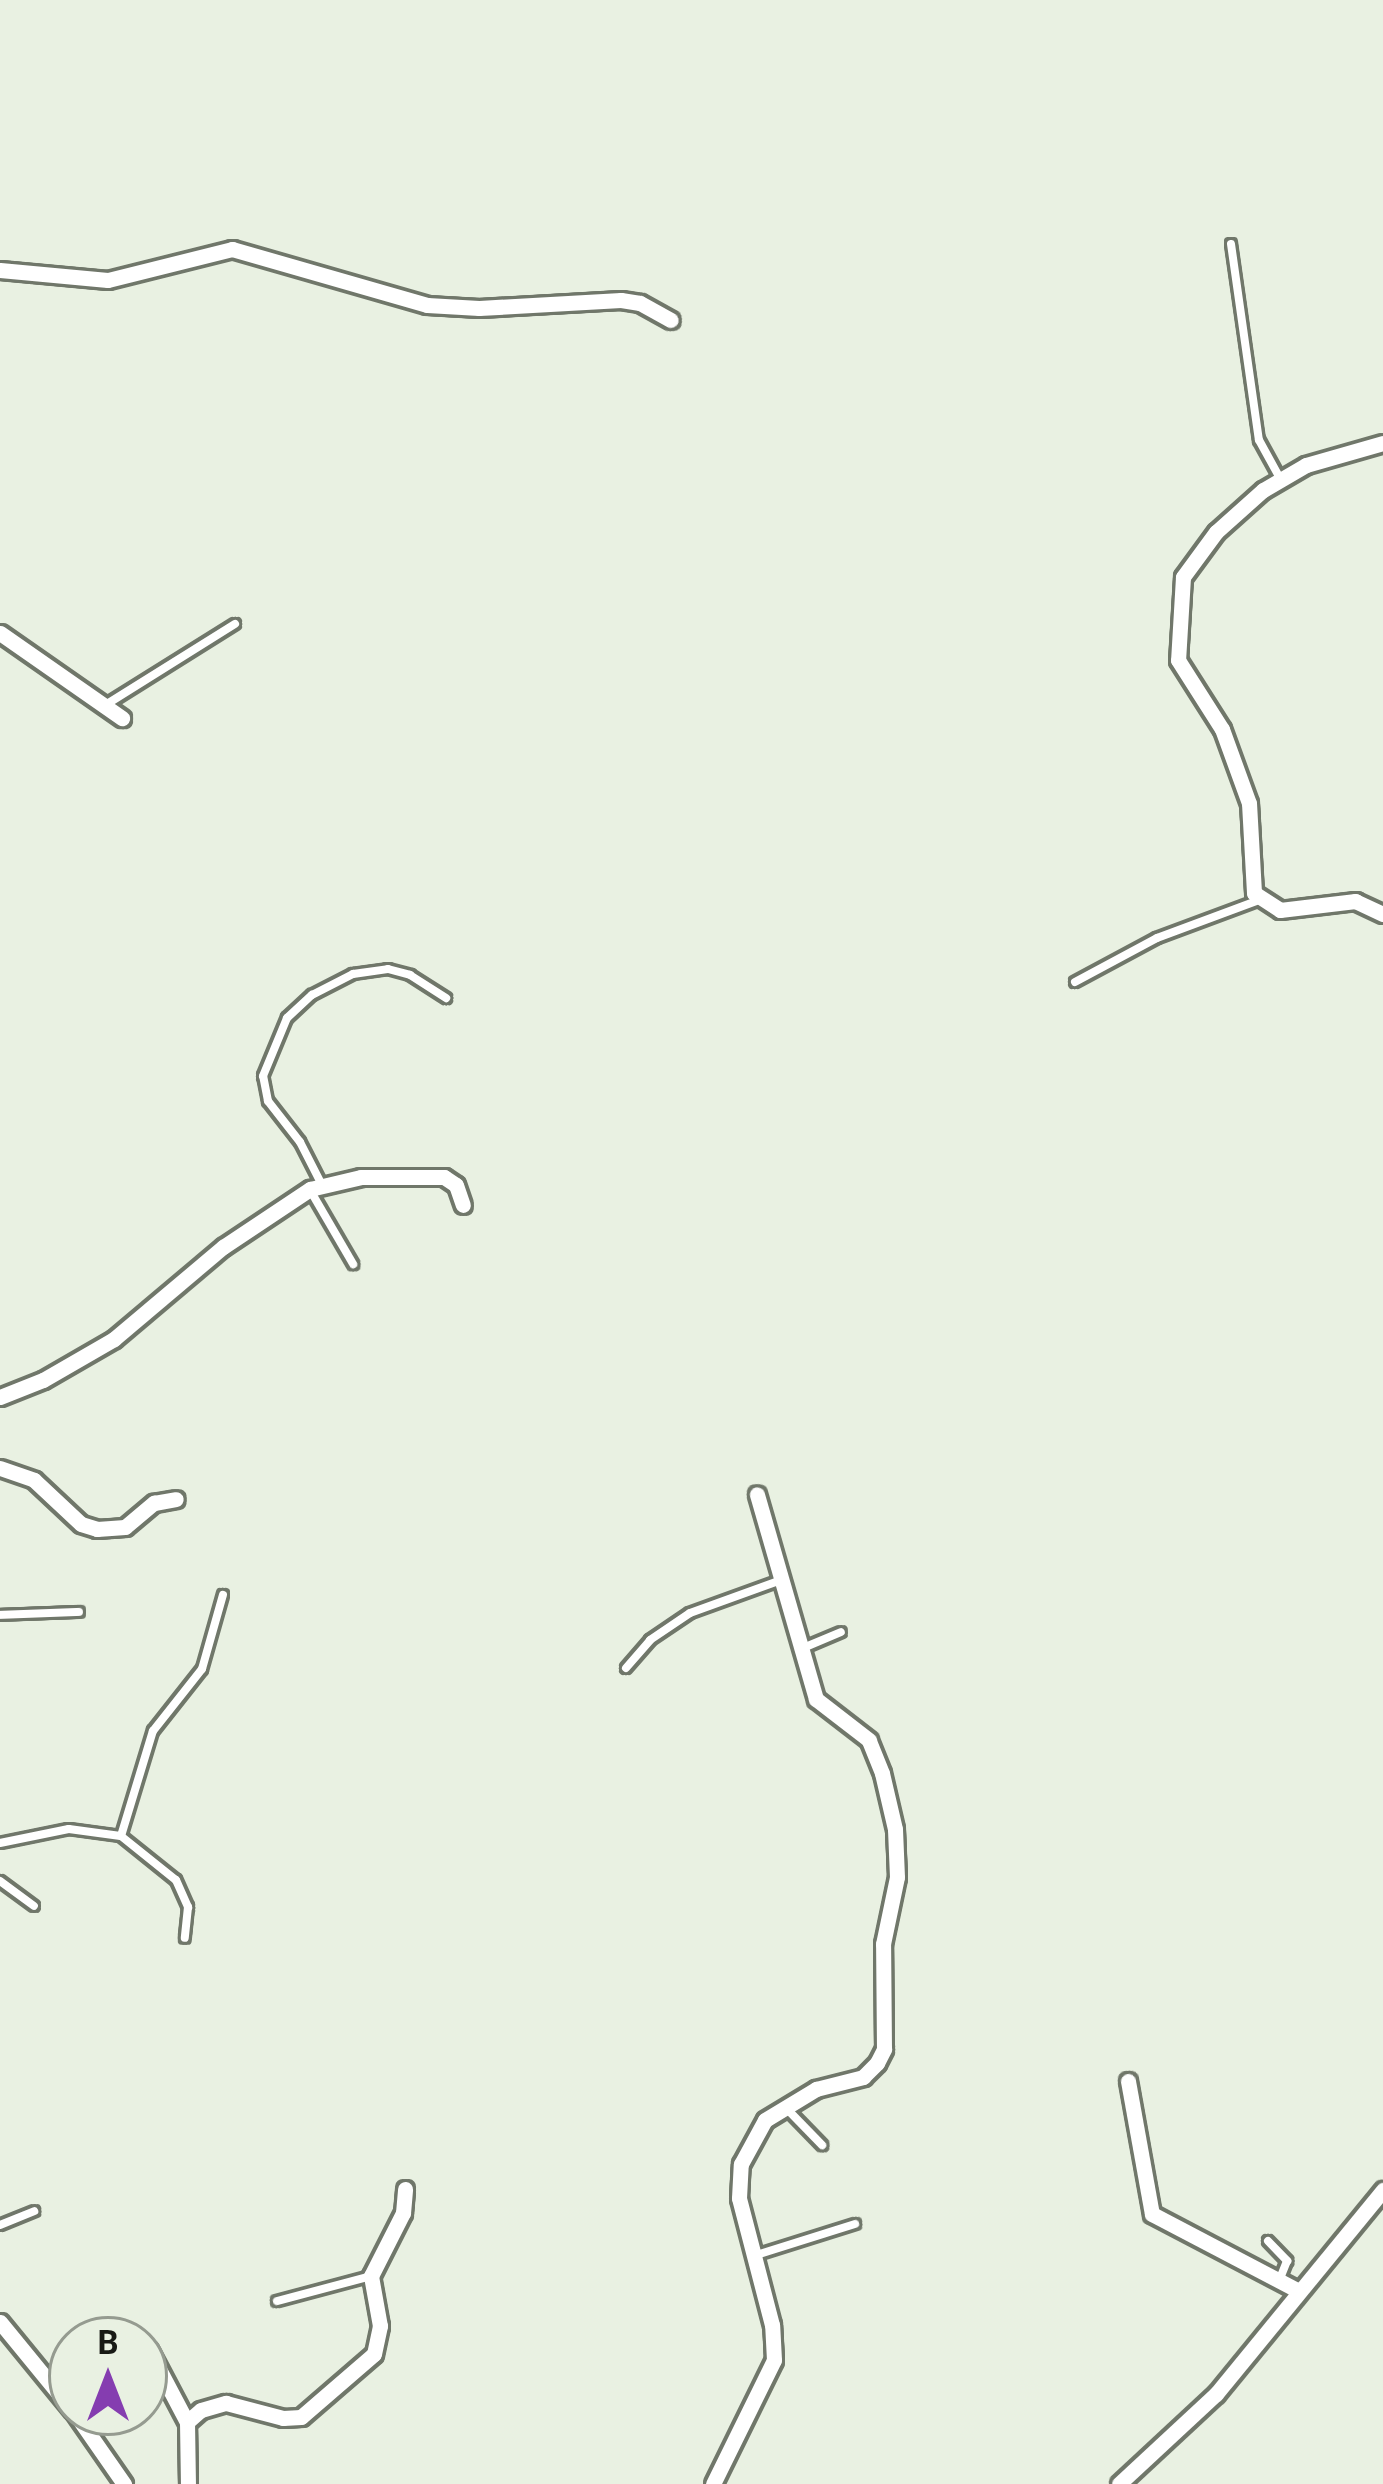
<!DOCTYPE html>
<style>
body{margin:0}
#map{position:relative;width:1383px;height:2484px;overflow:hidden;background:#e9f1e2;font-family:Roboto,sans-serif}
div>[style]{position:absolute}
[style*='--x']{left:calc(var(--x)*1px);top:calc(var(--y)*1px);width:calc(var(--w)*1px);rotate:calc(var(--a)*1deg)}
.roads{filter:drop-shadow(3px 0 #70776a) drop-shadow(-3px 0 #70776a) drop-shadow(0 3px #70776a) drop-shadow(0 -3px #70776a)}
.service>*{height:8px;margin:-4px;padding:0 4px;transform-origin:4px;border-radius:4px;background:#fff}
.minor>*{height:15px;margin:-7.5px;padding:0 7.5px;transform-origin:7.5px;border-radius:7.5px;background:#fff}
span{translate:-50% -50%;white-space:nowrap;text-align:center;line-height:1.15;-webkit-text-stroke:9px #e9f1e2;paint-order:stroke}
.north{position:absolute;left:48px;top:2316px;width:120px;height:120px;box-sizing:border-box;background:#e9f1e2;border:3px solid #959b90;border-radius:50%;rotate:0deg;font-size:33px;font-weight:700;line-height:48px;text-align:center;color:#181a15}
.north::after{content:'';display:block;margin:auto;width:42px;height:54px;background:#853db0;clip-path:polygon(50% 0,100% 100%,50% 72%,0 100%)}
</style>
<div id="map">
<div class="roads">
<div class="service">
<div style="--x:1231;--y:244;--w:198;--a:81.9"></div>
<div style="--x:1259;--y:440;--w:46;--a:61.2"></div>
<div style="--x:107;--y:704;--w:151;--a:-32"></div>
<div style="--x:1075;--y:982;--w:93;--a:-28.2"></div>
<div style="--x:1157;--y:938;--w:109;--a:-20.4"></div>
<div style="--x:322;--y:1185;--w:48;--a:-117.1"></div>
<div style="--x:300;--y:1142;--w:52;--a:-128"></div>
<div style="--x:268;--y:1101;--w:25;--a:-101"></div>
<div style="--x:263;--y:1076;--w:63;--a:-67.5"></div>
<div style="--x:287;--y:1018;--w:34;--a:-43"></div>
<div style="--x:312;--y:995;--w:46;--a:-27.1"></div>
<div style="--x:353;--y:974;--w:35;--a:-8"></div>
<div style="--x:388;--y:969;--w:23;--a:15"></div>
<div style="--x:410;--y:975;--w:43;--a:32.6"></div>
<div style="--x:310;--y:1190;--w:86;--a:59.8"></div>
<div style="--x:0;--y:1615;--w:79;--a:-2.2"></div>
<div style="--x:803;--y:1648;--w:41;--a:-22.8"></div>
<div style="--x:626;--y:1668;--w:37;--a:-49"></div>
<div style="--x:650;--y:1640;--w:48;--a:-34"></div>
<div style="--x:690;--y:1613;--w:97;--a:-19.9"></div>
<div style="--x:121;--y:1836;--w:110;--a:-73.1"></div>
<div style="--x:153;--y:1731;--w:79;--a:-51.7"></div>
<div style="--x:202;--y:1669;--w:77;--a:-74.2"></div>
<div style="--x:0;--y:1843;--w:70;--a:-11.5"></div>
<div style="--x:69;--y:1829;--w:52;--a:7.7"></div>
<div style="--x:121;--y:1836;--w:70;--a:38.7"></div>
<div style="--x:176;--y:1880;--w:30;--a:66"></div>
<div style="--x:188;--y:1907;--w:31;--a:96"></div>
<div style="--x:0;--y:1881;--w:42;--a:36.3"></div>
<div style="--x:786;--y:2108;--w:52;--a:45.8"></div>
<div style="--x:0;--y:2225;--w:37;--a:-22"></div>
<div style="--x:1268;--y:2241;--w:28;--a:46"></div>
<div style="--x:1287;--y:2261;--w:22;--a:112"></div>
<div style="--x:753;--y:2256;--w:107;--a:-17.4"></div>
<div style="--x:277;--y:2301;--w:94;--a:-14.8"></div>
</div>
<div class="minor">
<div style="--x:0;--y:270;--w:108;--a:5.3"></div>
<div style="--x:108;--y:280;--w:128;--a:-14"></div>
<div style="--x:232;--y:249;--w:203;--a:16"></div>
<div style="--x:427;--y:305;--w:52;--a:3.3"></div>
<div style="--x:479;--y:308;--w:142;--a:-3.2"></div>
<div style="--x:621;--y:300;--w:19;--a:9"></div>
<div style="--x:640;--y:303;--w:35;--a:29"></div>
<div style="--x:1383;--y:443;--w:80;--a:164.1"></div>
<div style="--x:1306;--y:465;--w:50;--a:149.8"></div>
<div style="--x:1263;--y:490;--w:63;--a:138.2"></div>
<div style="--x:1216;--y:532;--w:56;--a:126.3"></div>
<div style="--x:1183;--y:577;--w:83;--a:93.4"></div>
<div style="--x:1178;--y:660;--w:82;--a:57.5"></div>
<div style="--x:1222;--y:729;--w:79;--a:70"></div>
<div style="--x:1249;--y:803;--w:90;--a:86.8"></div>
<div style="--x:1254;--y:893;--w:31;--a:33"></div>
<div style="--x:1280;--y:910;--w:76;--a:-6.8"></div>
<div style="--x:1355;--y:901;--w:31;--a:25"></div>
<div style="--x:0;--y:633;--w:149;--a:34.9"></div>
<div style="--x:0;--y:1397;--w:46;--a:-21.6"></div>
<div style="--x:43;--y:1380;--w:82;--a:-30"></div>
<div style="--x:114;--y:1339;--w:143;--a:-40.2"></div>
<div style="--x:223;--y:1247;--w:105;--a:-33.7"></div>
<div style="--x:310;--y:1189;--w:52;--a:-13.2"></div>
<div style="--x:361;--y:1177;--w:83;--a:0"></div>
<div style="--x:444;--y:1177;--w:14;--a:34"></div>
<div style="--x:456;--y:1185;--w:21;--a:71"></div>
<div style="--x:0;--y:1468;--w:36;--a:19"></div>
<div style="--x:34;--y:1480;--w:64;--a:43.1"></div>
<div style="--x:81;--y:1524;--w:17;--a:17"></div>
<div style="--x:97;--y:1529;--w:28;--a:-4"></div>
<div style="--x:125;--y:1527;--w:38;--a:-40"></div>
<div style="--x:154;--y:1503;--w:22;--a:-10"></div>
<div style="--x:1128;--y:2081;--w:135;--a:79.8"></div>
<div style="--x:1152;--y:2214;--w:164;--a:27.7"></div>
<div style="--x:0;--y:2322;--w:114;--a:50.7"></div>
<div style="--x:149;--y:2350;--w:81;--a:62.2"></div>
<div style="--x:187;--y:2422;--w:62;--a:89.1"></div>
<div style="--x:74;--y:2412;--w:88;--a:55.2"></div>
<div style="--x:187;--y:2422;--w:18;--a:-41"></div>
<div style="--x:201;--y:2410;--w:26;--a:-16"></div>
<div style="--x:226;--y:2403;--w:59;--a:14.7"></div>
<div style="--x:283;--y:2418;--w:18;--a:-3"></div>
<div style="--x:301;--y:2417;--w:96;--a:-40.8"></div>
<div style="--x:374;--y:2354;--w:29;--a:-78"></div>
<div style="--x:380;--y:2326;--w:51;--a:-100.2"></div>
<div style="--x:371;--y:2276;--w:71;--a:-63.1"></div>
<div style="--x:403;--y:2213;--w:24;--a:-85"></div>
<div style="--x:713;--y:2484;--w:138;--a:-63.8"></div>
<div style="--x:774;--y:2360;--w:35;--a:-93"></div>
<div style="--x:772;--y:2325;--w:131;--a:-104.6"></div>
<div style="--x:739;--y:2198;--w:34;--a:-87"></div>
<div style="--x:741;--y:2164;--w:50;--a:-61.4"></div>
<div style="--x:765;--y:2120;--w:60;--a:-31.3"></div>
<div style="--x:816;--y:2089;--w:49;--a:-14.3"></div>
<div style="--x:863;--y:2077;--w:20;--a:-45"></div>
<div style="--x:877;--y:2063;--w:16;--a:-63"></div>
<div style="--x:884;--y:2049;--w:105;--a:-90.5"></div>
<div style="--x:883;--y:1944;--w:68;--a:-78.2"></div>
<div style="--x:897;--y:1877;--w:48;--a:-92.4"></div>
<div style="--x:895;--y:1829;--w:57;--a:-103.1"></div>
<div style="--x:882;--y:1773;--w:35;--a:-112"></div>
<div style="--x:869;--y:1740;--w:67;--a:-142.3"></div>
<div style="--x:816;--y:1699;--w:213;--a:-106.1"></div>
<div style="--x:1119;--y:2484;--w:132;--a:-42.9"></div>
<div style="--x:1216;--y:2394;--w:264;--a:-50.7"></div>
</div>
</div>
<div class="north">B</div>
</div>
